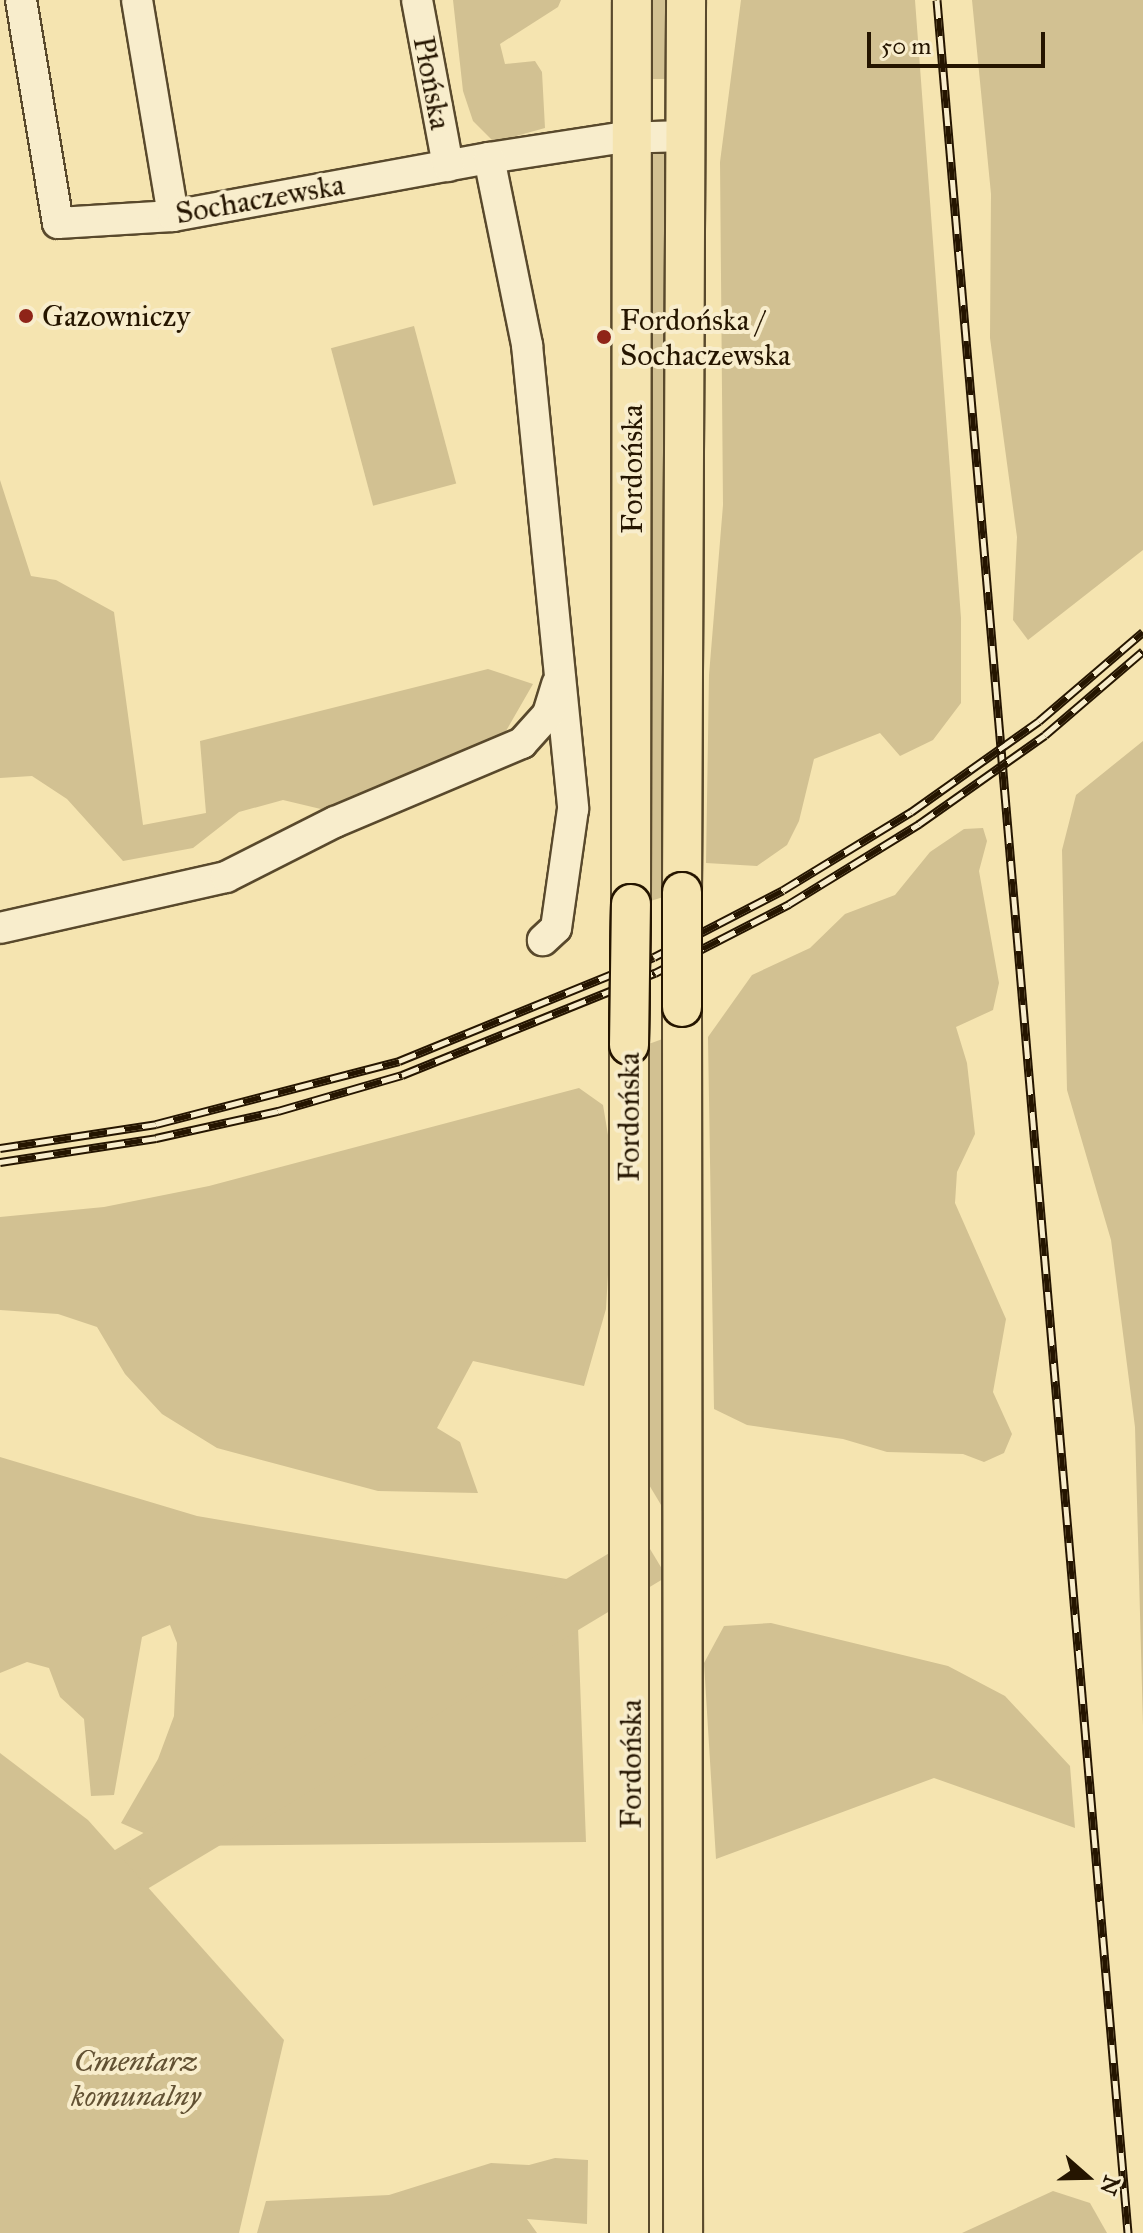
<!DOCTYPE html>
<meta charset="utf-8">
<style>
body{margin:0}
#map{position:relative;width:1143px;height:2233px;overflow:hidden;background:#f5e4b0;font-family:"IM FELL Great Primer",serif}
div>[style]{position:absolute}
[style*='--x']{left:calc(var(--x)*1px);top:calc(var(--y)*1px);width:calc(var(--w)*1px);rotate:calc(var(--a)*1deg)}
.green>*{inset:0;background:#d2c192;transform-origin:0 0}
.roads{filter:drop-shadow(2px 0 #59492c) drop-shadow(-2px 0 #59492c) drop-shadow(0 2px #59492c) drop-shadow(0 -2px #59492c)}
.minor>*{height:30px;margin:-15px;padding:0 15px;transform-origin:15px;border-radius:15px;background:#f8edcc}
.major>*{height:38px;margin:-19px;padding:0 19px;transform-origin:19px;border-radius:19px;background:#f5e4b0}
.rail>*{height:9px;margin-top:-4.5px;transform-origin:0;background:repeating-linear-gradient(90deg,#f8edcc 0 18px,#251500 0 36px);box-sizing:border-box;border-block:2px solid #251500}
.bridges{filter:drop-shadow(2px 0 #251500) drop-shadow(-2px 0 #251500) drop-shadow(0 2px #251500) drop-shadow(0 -2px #251500)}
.major-bridge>*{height:38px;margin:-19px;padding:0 19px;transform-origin:19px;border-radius:19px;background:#f5e4b0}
.dots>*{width:22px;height:22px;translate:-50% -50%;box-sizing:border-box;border:4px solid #f8edcc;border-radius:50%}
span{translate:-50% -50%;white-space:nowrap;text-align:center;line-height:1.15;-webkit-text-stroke:8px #f8edcc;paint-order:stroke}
.street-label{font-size:30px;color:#251500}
.poi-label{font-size:30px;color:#251500}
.left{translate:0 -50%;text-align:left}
.park-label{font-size:30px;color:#625133;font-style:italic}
.north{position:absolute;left:1047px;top:2137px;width:80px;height:80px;-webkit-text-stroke:6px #f8edcc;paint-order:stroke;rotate:110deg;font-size:22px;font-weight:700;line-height:32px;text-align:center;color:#251500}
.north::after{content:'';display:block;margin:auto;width:28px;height:36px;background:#251500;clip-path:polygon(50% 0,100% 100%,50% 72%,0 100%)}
.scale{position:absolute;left:867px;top:32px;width:178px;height:36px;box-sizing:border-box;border:4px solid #251500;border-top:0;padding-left:10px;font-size:24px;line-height:28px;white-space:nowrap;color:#251500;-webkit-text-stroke:6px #f8edcc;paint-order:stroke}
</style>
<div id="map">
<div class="green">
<div style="clip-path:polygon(453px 0,561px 0,558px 7px,500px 44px,505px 64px,535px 61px,542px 72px,545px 128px,494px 142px,473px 121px,463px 91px)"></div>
<div style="left:645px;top:0;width:25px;height:79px"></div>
<div style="clip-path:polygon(741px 0,915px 0,961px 618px,961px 703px,933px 740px,900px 756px,880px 733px,814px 759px,799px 821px,787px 845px,757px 866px,706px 863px,709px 675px,723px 505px,720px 162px)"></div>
<div style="clip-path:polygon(972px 0,1143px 0,1143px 550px,1028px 640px,1013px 620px,1017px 537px,990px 338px,991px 194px)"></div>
<div style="clip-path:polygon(648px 148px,663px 149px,668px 158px,670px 895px,647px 902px)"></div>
<div style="left:414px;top:326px;width:163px;height:86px;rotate:75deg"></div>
<div style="clip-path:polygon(0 480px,31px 576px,56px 580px,114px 612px,143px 825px,206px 813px,200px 741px,488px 669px,533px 684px,506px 731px,476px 761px,368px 803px,325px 810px,283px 800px,239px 812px,193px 848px,123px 861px,67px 799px,32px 776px,0 778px)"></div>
<div style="clip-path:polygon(1143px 741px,1143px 1726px,1135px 1427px,1111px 1240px,1067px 1090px,1062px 850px,1076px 795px)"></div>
<div style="clip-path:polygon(983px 828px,987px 841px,979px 871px,999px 983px,993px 1010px,956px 1027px,967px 1063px,975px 1134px,957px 1172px,955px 1203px,1006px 1319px,993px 1392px,1012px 1434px,1004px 1453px,984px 1462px,963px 1454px,887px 1452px,843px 1439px,747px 1425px,714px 1409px,708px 1037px,752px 975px,810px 948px,845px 914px,895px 895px,930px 852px,964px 829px)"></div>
<div style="clip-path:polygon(668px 1037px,667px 1515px,642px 1473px,646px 1045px)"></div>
<div style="clip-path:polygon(579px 1088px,603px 1105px,614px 1171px,606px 1309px,584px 1386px,473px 1361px,437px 1428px,460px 1442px,478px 1493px,378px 1491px,217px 1448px,162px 1414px,125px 1374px,97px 1327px,58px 1314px,0 1310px,0 1217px,104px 1207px,209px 1186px)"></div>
<div style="clip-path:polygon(0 1457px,197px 1516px,584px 1582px,578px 1627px,586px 1842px,173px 1846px,121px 1823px,158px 1759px,174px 1716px,177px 1643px,170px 1625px,142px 1637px,114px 1795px,91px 1796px,84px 1719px,60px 1697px,49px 1668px,27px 1662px,0 1673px)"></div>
<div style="left:641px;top:1534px;width:50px;height:699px;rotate:59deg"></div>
<div style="clip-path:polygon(771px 1623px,948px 1666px,1005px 1696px,1070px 1766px,1075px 1828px,934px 1778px,716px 1859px,704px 1663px,724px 1626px)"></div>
<div style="clip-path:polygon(0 1753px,88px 1820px,284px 2040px,239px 2233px,0 2233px)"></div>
<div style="clip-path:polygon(555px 2158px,588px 2160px,587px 2224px,527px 2219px,537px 2233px,257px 2233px,266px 2201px,389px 2195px,491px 2163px,529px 2165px)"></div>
<div style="clip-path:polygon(1053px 2191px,1090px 2203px,1107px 2233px,962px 2233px)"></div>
</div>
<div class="roads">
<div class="minor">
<div style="--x:21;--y:0;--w:226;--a:80.6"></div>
<div style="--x:58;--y:223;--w:115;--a:-3.5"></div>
<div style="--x:173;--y:216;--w:321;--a:-10.4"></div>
<div style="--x:489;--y:158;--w:131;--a:-8.8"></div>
<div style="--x:618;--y:138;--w:68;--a:-1.7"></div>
<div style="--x:137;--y:0;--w:219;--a:80.5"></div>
<div style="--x:417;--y:0;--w:169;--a:79.4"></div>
<div style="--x:489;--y:158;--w:191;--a:78.5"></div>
<div style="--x:527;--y:345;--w:466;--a:84.3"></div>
<div style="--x:573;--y:809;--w:120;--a:98.1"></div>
<div style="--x:556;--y:928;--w:18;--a:137"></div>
<div style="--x:0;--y:928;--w:232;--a:-12.7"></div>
<div style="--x:226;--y:877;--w:122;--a:-26.8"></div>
<div style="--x:335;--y:822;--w:203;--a:-22.9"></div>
<div style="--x:522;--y:743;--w:39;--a:-48"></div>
<div style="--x:548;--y:714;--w:31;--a:-73"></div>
</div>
<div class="major">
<div style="--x:682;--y:892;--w:892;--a:-89.74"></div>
<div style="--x:631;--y:904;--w:904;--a:-89.94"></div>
<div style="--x:682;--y:1007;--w:1226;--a:89.95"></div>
<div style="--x:629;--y:1045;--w:1188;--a:90"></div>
</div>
</div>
<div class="rail">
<div style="--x:937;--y:0;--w:2241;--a:85.11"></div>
<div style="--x:0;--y:1148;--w:158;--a:-8.7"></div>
<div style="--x:156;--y:1124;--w:251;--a:-14.5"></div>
<div style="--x:399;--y:1061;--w:275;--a:-22.2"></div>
<div style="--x:654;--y:957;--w:145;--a:-27.4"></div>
<div style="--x:783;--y:890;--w:150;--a:-31.4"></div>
<div style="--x:911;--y:812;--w:157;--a:-35.4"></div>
<div style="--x:1039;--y:721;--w:137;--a:-40.6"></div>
<div style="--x:0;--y:1162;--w:158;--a:-8.7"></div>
<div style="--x:156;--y:1138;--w:125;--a:-12.5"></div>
<div style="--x:278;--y:1111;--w:129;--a:-16.2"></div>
<div style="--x:402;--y:1075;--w:273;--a:-22"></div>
<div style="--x:655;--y:973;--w:151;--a:-27.2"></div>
<div style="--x:789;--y:904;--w:153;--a:-31.6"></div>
<div style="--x:919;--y:824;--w:154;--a:-35.2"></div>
<div style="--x:1045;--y:735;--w:129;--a:-40.6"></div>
</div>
<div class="bridges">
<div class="major-bridge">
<div style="--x:682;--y:1007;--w:115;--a:-90"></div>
<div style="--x:629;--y:1045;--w:141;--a:-89.2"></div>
</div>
</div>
<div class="dots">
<div style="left:26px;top:316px;background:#8f2418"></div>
<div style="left:604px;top:337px;background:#8f2418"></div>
</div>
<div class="street-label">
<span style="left:432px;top:83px;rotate:79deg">Płońska</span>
<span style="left:260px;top:199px;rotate:-10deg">Sochaczewska</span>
<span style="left:632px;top:469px;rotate:-90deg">Fordońska</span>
<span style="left:629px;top:1117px;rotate:-90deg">Fordońska</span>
<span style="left:631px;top:1764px;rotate:-90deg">Fordońska</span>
</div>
<div class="poi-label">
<span class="left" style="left:42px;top:316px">Gazowniczy</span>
<span class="left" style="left:620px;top:337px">Fordońska /<br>Sochaczewska</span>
</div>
<div class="park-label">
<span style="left:136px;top:2078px">Cmentarz<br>komunalny</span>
</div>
<div class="north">N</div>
<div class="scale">50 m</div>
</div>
